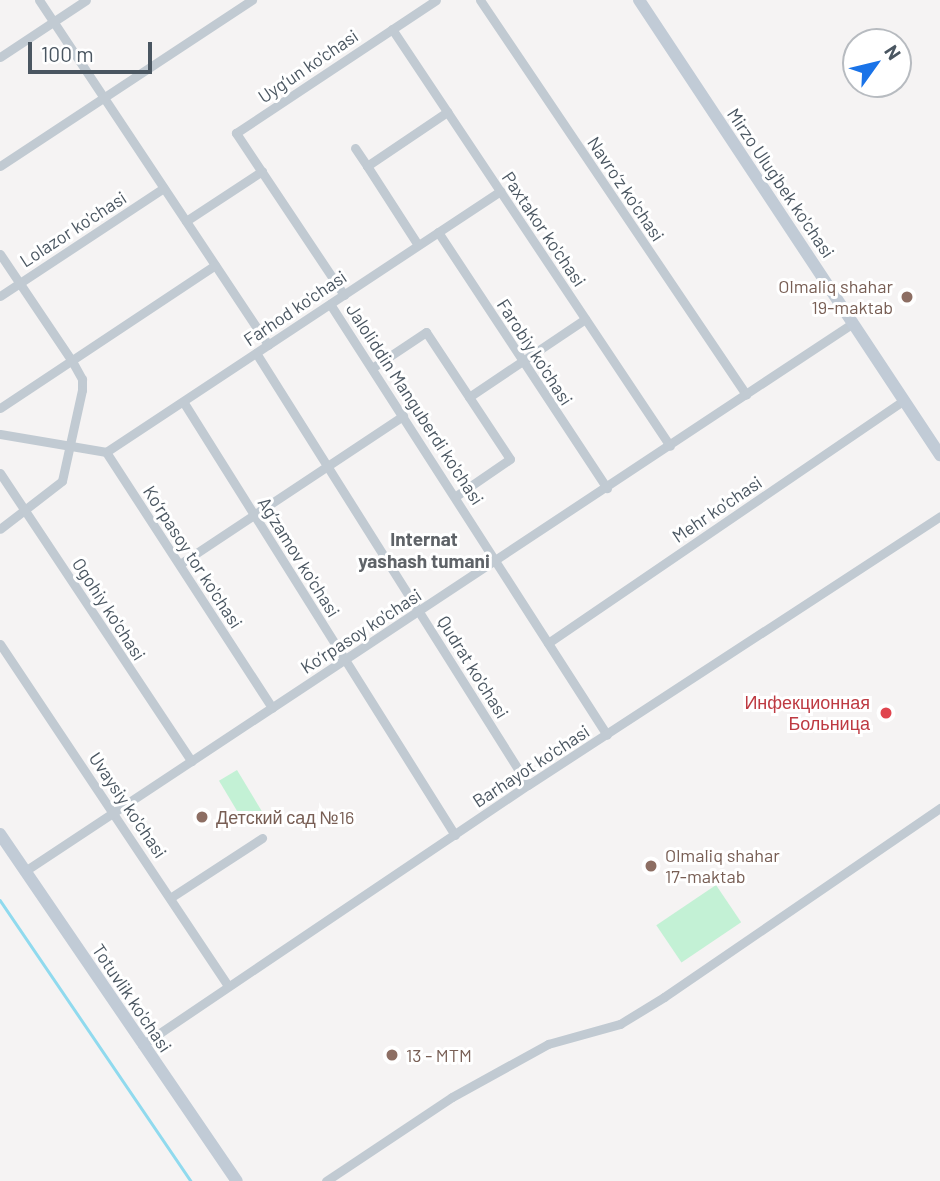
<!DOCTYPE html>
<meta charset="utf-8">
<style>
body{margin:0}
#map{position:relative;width:940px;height:1181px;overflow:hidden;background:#f5f3f3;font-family:Barlow,sans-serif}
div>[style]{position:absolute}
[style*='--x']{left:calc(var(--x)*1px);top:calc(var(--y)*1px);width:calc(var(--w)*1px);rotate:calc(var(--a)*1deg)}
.green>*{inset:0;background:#c3f1d5;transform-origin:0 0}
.stream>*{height:2.5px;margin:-1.25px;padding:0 1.25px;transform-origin:1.25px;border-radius:1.25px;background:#90daee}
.minor>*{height:9px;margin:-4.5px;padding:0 4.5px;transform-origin:4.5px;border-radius:4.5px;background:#c1cad2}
.secondary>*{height:12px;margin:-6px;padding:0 6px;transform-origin:6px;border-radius:6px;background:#c1cbd6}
.dots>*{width:19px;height:19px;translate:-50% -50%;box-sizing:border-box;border:4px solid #fff;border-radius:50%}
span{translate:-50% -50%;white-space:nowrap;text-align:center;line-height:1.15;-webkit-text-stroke:6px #fff;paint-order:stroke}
.street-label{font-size:18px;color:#4a5661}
.education-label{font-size:18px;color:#785e54}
.right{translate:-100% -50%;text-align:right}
.left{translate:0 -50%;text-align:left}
.health-label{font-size:18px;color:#be3a42}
.neighbourhood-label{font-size:19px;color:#5f6368;font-weight:700}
.north{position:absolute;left:842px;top:28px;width:70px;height:70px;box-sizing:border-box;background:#fff;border:2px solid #b7bbc0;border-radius:50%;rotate:56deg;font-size:19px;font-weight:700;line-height:28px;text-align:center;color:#4a5661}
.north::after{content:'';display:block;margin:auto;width:24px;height:32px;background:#1a73e8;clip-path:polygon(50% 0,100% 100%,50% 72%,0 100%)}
.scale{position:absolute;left:28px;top:42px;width:124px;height:32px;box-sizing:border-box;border:4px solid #4a5661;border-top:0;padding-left:9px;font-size:21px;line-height:24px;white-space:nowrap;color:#4a5661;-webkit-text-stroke:5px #fff;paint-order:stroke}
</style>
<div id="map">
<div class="green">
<div style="left:237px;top:770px;width:52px;height:21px;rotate:59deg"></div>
<div style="left:716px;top:885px;width:45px;height:72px;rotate:56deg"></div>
</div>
<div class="stream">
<div style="--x:0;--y:900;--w:340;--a:55.8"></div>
</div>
<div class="minor">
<div style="--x:39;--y:0;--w:414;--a:56.4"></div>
<div style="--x:480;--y:0;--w:476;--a:56"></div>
<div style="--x:392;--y:29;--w:501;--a:56.31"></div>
<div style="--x:0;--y:57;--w:103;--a:-33.5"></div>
<div style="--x:355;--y:148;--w:22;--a:56"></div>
<div style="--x:0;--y:166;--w:302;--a:-33.4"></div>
<div style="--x:186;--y:221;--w:91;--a:-33.3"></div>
<div style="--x:438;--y:232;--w:307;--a:56.6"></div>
<div style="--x:418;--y:245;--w:94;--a:-122.8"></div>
<div style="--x:367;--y:166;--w:97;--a:-34"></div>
<div style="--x:0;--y:254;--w:129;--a:56.1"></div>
<div style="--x:72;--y:361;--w:21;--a:61"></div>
<div style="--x:82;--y:379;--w:11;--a:90"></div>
<div style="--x:82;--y:390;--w:93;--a:102.4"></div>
<div style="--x:62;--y:481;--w:78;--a:142.3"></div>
<div style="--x:344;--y:295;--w:195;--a:-123.7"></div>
<div style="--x:236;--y:133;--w:240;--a:-33.6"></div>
<div style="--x:0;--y:296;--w:196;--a:-33.4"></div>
<div style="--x:330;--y:304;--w:512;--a:57.27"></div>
<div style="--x:256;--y:353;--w:510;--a:57.8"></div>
<div style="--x:372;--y:368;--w:65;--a:-33.7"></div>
<div style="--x:426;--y:332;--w:152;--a:56.5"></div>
<div style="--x:510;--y:459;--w:65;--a:145.6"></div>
<div style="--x:469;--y:397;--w:140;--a:-33.9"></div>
<div style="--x:184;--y:403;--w:510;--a:57.9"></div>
<div style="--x:0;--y:408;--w:258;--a:-33.6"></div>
<div style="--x:0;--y:434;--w:108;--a:9.6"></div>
<div style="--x:106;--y:452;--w:305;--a:57"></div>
<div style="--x:106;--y:452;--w:473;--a:-33.5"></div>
<div style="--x:0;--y:473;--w:346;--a:56.4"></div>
<div style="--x:180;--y:564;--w:268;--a:-33.6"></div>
<div style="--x:548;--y:643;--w:431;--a:-34.3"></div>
<div style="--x:0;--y:644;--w:410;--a:56.3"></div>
<div style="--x:25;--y:871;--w:993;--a:-33.5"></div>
<div style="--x:170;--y:898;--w:110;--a:-33.1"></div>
<div style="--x:142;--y:1045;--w:465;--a:-34"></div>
<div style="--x:528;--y:785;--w:492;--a:-33.1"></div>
<div style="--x:326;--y:1181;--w:151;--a:-33.7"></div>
<div style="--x:452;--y:1097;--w:110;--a:-28.9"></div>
<div style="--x:548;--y:1044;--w:75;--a:-15.5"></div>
<div style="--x:620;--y:1024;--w:52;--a:-31.5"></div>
<div style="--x:664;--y:997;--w:335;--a:-34.4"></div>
</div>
<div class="secondary">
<div style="--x:639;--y:0;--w:546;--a:56.51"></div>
<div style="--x:0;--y:834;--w:420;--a:55.7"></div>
</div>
<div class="dots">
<div style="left:907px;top:297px;background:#8d6e63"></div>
<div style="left:886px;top:713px;background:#e0444e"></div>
<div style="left:202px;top:817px;background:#8d6e63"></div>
<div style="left:651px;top:866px;background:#8d6e63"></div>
<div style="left:392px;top:1055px;background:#8d6e63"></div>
</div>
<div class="street-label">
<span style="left:308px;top:66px;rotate:-34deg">Uyg‘un ko'chasi</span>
<span style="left:781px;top:183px;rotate:56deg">Mirzo Ulug'bek ko'chasi</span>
<span style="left:626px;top:189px;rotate:56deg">Navro‘z ko'chasi</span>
<span style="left:73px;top:229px;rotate:-33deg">Lolazor ko'chasi</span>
<span style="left:544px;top:229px;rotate:56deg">Paxtakor ko'chasi</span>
<span style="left:295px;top:308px;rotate:-34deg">Farhod ko'chasi</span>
<span style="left:535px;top:352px;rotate:57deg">Farobiy ko'chasi</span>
<span style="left:415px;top:404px;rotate:57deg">Jaloliddin Manguberdi ko'chasi</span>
<span style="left:717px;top:509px;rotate:-34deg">Mehr ko'chasi</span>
<span style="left:193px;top:557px;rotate:57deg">Ko‘rpasoy tor ko'chasi</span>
<span style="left:299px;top:557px;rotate:58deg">Ag‘zamov ko'chasi</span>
<span style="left:109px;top:609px;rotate:57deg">Ogohiy ko'chasi</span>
<span style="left:361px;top:631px;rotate:-33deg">Ko‘rpasoy ko'chasi</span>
<span style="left:473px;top:667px;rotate:58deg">Qudrat ko'chasi</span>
<span style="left:531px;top:766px;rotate:-33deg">Barhayot ko'chasi</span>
<span style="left:128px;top:805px;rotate:56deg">Uvaysiy ko'chasi</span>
<span style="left:132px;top:998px;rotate:56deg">Totuvlik ko'chasi</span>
</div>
<div class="education-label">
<span class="right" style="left:893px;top:297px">Olmaliq shahar<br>19-maktab</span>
<span class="left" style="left:216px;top:817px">Детский сад №16</span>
<span class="left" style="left:665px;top:866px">Olmaliq shahar<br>17-maktab</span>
<span class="left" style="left:406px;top:1055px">13 - MTM</span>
</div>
<div class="health-label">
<span class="right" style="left:870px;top:713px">Инфекционная<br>Больница</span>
</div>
<div class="neighbourhood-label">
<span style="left:424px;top:550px">Internat<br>yashash tumani</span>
</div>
<div class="north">N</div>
<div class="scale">100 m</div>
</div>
